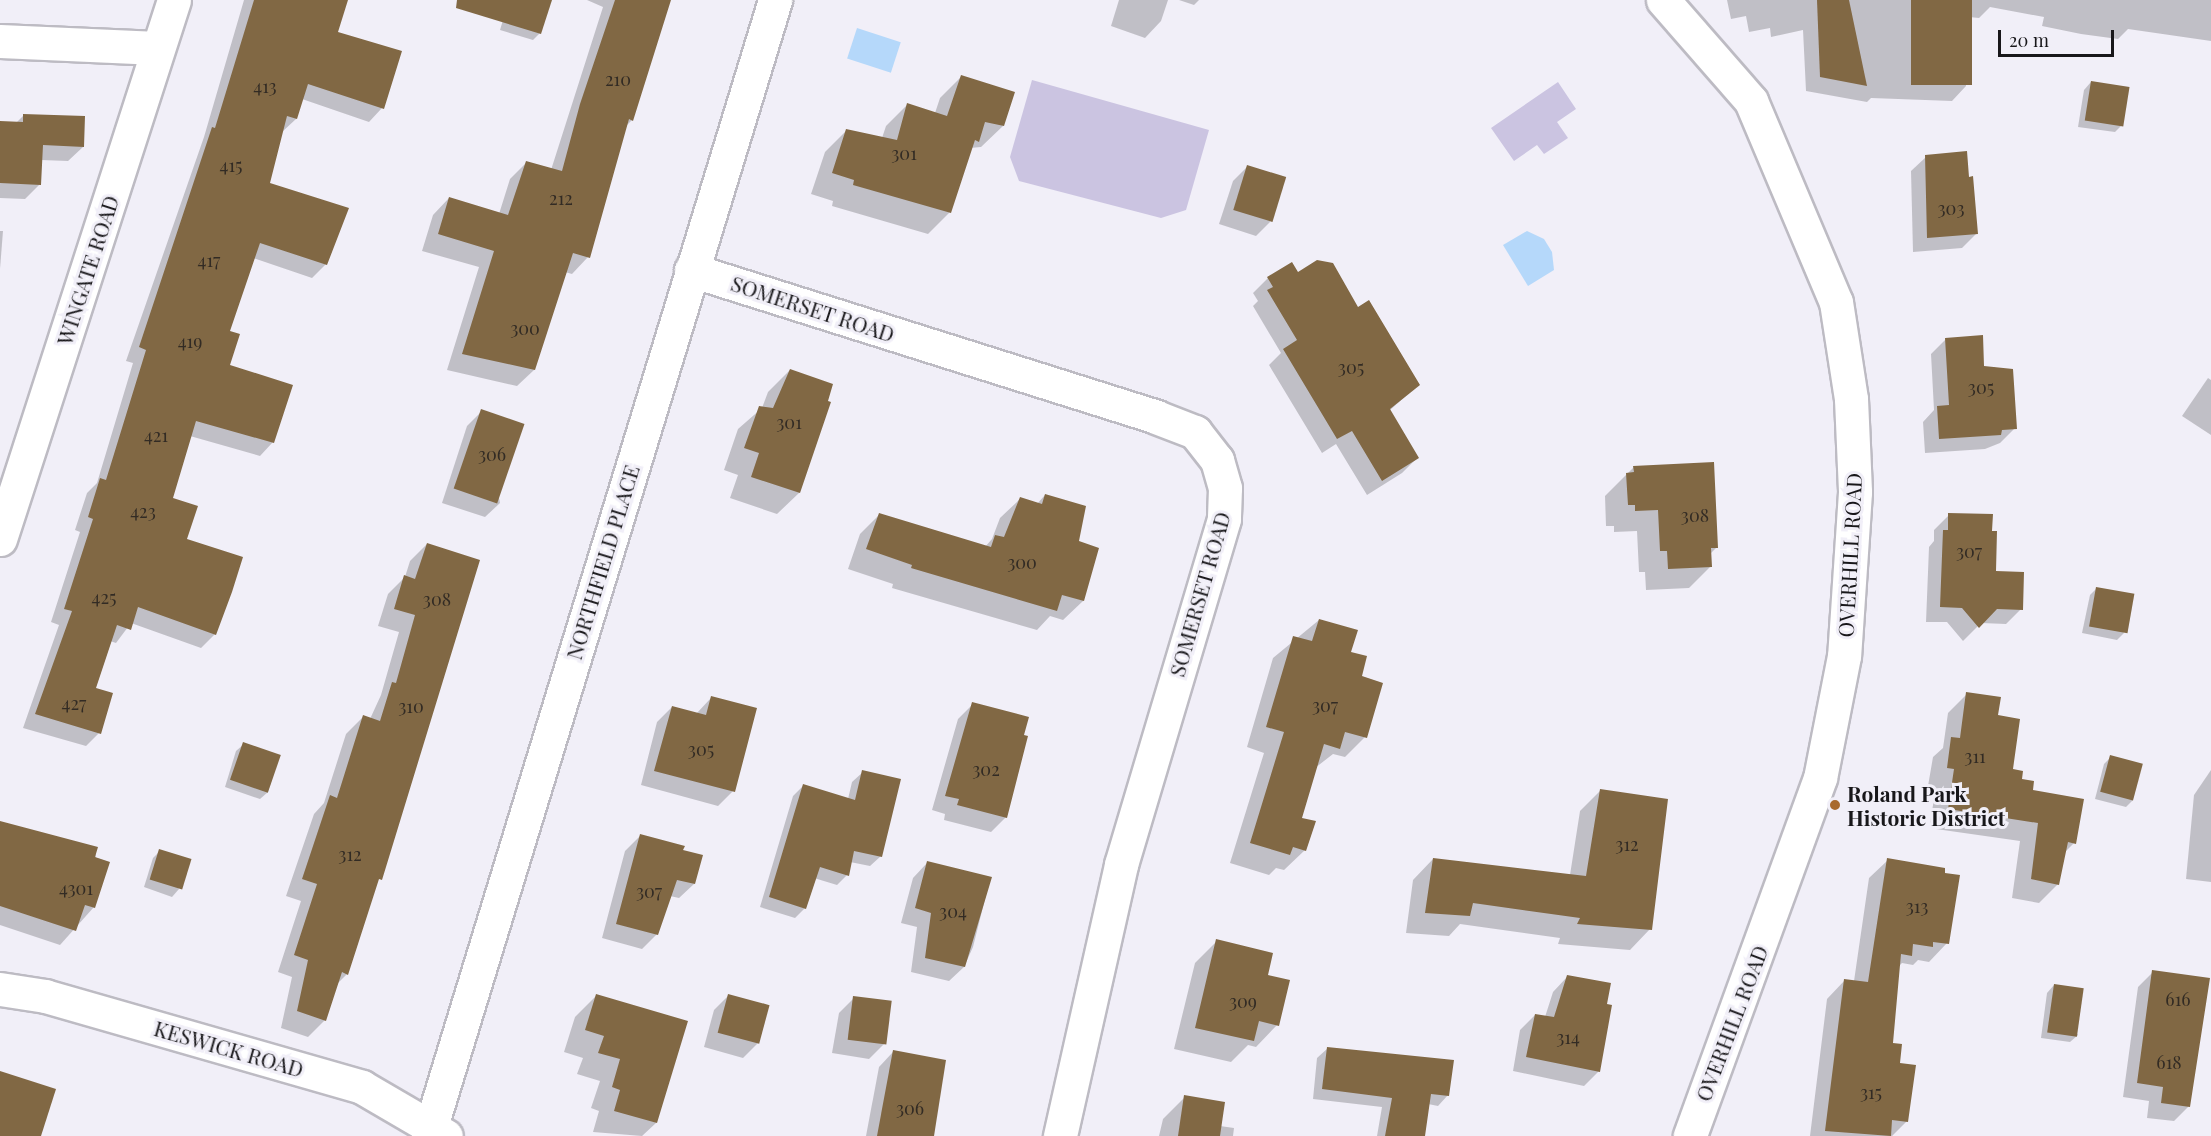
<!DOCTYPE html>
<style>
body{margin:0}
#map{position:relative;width:2211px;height:1136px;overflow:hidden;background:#f1eff8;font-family:"Playfair Display",serif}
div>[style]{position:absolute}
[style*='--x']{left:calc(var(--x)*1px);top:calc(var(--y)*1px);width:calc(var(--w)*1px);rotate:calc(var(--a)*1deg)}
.green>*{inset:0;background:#cbc4e1}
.water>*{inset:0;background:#b5d8fa;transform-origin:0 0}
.shadow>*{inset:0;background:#0003}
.building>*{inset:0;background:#816844;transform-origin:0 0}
.roads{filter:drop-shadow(2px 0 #bdbbc3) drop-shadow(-2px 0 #bdbbc3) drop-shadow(0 2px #bdbbc3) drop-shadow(0 -2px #bdbbc3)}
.minor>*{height:33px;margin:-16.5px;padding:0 16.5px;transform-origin:16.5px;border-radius:16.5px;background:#fff}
.dots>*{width:16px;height:16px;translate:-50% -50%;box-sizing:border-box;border:3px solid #f1eff8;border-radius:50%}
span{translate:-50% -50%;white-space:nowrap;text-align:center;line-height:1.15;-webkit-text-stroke:6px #f1eff8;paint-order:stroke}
.number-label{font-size:18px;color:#322b24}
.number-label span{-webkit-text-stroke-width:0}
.street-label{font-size:21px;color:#18171a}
.poi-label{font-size:21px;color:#18171a;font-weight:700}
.left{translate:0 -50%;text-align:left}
.scale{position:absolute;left:1998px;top:30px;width:116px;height:27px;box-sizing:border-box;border:3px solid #18171a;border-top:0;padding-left:8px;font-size:18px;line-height:21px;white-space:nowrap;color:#18171a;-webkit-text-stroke:4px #f1eff8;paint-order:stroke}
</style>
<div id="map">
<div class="green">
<div style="clip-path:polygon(1032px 80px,1209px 130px,1186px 210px,1161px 218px,1019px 181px,1010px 157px)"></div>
<div style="clip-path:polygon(1558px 82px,1576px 109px,1557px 122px,1568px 138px,1544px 154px,1537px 145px,1514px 161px,1491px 128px)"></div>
</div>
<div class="water">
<div style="left:857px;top:28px;width:46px;height:32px;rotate:18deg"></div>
<div style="clip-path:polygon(1527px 231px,1544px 239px,1552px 252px,1554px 270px,1528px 286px,1503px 245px)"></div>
</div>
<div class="shadow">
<div style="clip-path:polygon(244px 0,346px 0,336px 33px,382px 108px,369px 122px,302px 99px,296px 119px,282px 132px,268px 184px,326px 264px,312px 278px,253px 258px,228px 332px,228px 366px,273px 442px,260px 456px,190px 436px,171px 499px,215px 634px,201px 648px,131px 623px,116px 643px,110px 641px,94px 689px,99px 733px,86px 746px,23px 728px,59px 625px,51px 622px,80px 532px,75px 530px,87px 493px,97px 483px,133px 363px,126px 361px,204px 137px)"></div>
<div style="clip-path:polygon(509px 0,550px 0,540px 33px,533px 40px,500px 30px)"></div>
<div style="clip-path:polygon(587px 0,669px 0,632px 120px,625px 127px,588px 257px,572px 274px,565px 272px,534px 370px,517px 386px,447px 370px,479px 267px,422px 251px,433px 215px,449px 198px,499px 214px,510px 179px,526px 163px,551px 170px,603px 7px)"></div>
<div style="clip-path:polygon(1119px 0,1168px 0,1161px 21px,1145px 38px,1111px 26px)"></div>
<div style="clip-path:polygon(1179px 0,1199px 0,1194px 5px)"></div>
<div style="clip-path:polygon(1727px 0,2211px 0,2211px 41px,2128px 29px,2118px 39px,2081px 34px,2042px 26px,2044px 17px,1990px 7px,1979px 18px,1969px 17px,1966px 86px,1952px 101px,1871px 98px,1867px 102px,1806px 91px,1803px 30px,1771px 37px,1770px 28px,1749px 32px,1746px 16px,1731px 19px)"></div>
<div style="clip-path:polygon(962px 76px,1003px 126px,981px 147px,970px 148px,950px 212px,928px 234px,832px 206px,833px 201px,811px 194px,825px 152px,847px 130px,882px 138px,886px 126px,907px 105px,935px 113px,940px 98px)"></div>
<div style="clip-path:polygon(2091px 82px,2122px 125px,2115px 132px,2078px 127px,2084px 90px)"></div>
<div style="clip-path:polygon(24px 115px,83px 147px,68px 161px,41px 160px,40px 184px,25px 199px,0 198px,0 122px,16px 123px)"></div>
<div style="clip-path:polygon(1926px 157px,1967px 178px,1977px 233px,1962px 248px,1913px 252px,1911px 171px)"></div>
<div style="clip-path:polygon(1248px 166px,1271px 221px,1256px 236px,1219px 224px,1233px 181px)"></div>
<div style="clip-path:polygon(0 231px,3px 231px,0 269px)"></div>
<div style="clip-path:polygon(1297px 274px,1418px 385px,1389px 411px,1417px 458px,1402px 473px,1367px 495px,1336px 444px,1322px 453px,1269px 365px,1281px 353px,1253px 306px,1258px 301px,1253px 293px,1268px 278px)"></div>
<div style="clip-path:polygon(1946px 339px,1983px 367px,1995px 367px,2015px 428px,2000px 443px,1985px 449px,1925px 453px,1923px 422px,1934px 410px,1931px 354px)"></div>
<div style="clip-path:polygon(790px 370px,799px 493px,777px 514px,730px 498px,738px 475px,724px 470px,738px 429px,762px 408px,768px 392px)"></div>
<div style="clip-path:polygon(2208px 378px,2211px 380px,2211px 435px,2182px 416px)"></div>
<div style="clip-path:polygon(482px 411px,500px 503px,485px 517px,442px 503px,467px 426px)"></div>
<div style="clip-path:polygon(1634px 467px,1717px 547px,1710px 554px,1711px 566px,1689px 588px,1646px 590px,1645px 572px,1639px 572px,1637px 531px,1614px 532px,1614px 526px,1606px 526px,1605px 496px)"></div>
<div style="clip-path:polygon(1045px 495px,1077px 542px,1097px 549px,1083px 601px,1063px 620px,1050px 616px,1037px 630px,892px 588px,893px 584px,848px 569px,860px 534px,879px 515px,985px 547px,992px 539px,1000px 518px,1020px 499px,1037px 504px)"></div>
<div style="clip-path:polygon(1949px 515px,2021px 609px,2006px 624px,1981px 623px,1963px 641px,1947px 622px,1926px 622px,1929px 547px,1934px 541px,1934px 530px)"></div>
<div style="clip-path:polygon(427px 544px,478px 561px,347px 974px,337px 984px,325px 1020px,308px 1037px,281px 1028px,292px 977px,278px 972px,301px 901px,286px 896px,314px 814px,324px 803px,346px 734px,363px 717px,370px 719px,381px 695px,399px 632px,378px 626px,388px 594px,405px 577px,410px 561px)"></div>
<div style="clip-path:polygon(2097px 588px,2124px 633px,2117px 640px,2082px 633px,2090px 595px)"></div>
<div style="clip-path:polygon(1319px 620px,1349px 653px,1360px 677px,1365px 737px,1345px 757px,1333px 754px,1315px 768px,1300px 819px,1305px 850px,1284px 870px,1276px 868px,1269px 875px,1230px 863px,1264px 753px,1247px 747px,1273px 658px)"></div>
<div style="clip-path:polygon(1967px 694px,1997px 716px,2011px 770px,2074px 843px,2064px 853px,2058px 884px,2039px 903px,2012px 898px,2020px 841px,1929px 828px,1936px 788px,1928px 786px,1933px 757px,1943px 748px,1948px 713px)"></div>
<div style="clip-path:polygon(711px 698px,733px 791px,718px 806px,641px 785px,657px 722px,672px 707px,696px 714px)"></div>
<div style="clip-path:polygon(973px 704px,1023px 736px,1006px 817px,991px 832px,944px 820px,945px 814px,932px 810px,958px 719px)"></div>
<div style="clip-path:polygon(244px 744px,279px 756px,268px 792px,260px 799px,225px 787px,236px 751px)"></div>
<div style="clip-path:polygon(2111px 757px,2133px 800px,2126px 807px,2095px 799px,2104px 764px)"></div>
<div style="clip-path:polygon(2211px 770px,2211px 882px,2186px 879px,2194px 795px)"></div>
<div style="clip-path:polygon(863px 772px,881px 856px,870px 866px,850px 862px,847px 875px,837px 885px,814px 878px,805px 908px,795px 918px,760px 907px,793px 796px,803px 786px,848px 799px,852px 782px)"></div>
<div style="clip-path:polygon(1600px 791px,1650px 929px,1630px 950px,1558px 944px,1560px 938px,1460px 924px,1449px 936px,1406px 933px,1413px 880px,1433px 859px,1570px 875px,1580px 811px)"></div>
<div style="clip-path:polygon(0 822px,96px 848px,94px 907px,60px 945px,0 925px)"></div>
<div style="clip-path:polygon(640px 836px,681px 851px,694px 884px,679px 898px,670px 896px,657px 934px,642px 949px,602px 938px,625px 851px)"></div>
<div style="clip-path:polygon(160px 851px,179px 889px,172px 897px,144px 887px,153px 858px)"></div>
<div style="clip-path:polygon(1888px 860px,1947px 943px,1929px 962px,1918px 960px,1913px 965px,1902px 963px,1899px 966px,1891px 1044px,1899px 1064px,1907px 1121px,1892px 1136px,1810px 1136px,1827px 999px,1845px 980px,1854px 981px,1869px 878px)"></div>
<div style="clip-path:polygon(927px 863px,990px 879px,973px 947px,964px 967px,949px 981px,911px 972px,917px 927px,901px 923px,913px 878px)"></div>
<div style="clip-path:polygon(1217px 941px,1266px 976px,1277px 1025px,1256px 1047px,1248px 1045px,1231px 1062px,1174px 1049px,1195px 963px)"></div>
<div style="clip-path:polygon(2153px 972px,2189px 1106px,2174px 1121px,2147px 1118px,2149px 1101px,2123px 1097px,2138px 987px)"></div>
<div style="clip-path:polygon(1567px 977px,1599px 1071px,1584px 1086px,1513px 1071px,1520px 1030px,1535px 1015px,1545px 1017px,1553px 992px)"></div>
<div style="clip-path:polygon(2054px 985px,2078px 1035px,2070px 1042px,2041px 1038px,2047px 993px)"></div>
<div style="clip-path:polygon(729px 995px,758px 1043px,743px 1058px,704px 1047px,714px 1010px)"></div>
<div style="clip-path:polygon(596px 996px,656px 1123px,642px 1136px,593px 1132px,599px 1111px,591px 1108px,600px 1081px,577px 1074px,583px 1058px,564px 1052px,575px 1017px)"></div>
<div style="clip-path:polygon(854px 998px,884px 1044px,869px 1059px,832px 1053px,839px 1013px)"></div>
<div style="clip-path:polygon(1328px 1048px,1448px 1095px,1438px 1106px,1428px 1104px,1424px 1136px,1377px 1136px,1382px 1107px,1313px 1099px,1317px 1058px)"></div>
<div style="clip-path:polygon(893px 1052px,932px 1136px,866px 1136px,879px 1067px)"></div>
<div style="clip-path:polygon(1185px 1097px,1220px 1126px,1234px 1128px,1233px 1136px,1159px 1136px,1163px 1119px)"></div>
</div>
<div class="building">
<div style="clip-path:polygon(254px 0,348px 0,338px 32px,402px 51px,384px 109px,308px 84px,297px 119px,287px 116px,270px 183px,349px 208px,327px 265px,260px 243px,230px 331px,240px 334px,230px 365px,293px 385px,274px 443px,196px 421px,173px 498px,198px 506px,187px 539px,243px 557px,232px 592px,216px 635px,138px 607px,131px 630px,117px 625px,96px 688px,113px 693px,101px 734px,35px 714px,72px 611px,64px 609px,93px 519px,88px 517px,100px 478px,106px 480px,146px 350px,139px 347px,212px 127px,215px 128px)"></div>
<div style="clip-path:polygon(457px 0,552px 0,541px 34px,456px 8px)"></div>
<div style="clip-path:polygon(615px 0,671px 0,633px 121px,629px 119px,590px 258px,573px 253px,535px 370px,462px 354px,494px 251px,438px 234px,449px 197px,508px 215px,526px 161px,562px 171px,580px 104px)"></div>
<div style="clip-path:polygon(1817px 0,1849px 0,1867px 86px,1820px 77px)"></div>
<div style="left:1911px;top:0;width:61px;height:85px"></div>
<div style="clip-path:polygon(961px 75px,1015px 92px,1004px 126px,985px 122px,979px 142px,975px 140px,951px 213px,853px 185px,854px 180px,832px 173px,846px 129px,897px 140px,907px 103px,947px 116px)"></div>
<div style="left:2091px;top:81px;width:39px;height:40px;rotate:9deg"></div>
<div style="clip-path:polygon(23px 114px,85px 116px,84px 147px,43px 145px,41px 185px,0 183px,0 121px,23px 122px)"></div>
<div style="clip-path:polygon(1967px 151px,1969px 177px,1973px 176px,1978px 234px,1927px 238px,1925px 155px)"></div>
<div style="left:1247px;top:165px;width:41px;height:47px;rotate:17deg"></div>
<div style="clip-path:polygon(1317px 260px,1333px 263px,1358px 307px,1369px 300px,1420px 385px,1390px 409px,1419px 458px,1382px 481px,1352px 431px,1337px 439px,1283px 349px,1297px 340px,1267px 290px,1273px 287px,1267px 277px,1292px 262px,1298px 272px)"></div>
<div style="clip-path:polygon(1983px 335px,1984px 366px,2013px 369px,2017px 429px,2002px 430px,2001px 435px,1939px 439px,1937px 406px,1949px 405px,1945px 338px)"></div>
<div style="clip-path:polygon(790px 369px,833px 384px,828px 401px,831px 402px,800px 493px,751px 477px,759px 453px,744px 448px,759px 406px,773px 408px)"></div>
<div style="left:481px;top:409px;width:46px;height:84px;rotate:19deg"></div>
<div style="clip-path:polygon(1714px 462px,1718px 548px,1711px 548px,1712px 567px,1668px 569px,1667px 551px,1660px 551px,1658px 510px,1635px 511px,1635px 505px,1628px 505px,1626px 473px,1634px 472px,1633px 466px)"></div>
<div style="clip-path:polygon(1045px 494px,1086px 506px,1079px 541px,1099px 548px,1084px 601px,1062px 595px,1057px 611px,911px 568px,912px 565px,866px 549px,879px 513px,991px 547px,995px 535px,1004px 537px,1020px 497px,1042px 504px)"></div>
<div style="clip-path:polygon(1948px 513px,1993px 514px,1992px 531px,1997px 531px,1996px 571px,2024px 572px,2023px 610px,1997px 609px,1979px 628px,1962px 608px,1940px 607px,1943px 530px,1948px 530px)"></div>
<div style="clip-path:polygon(427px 543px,480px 560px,382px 880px,379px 879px,348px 975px,342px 972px,326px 1021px,297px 1011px,308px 960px,294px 955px,317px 884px,302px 879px,330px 795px,337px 798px,363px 715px,380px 721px,392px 682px,396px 683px,415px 615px,394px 609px,404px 575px,415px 579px)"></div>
<div style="left:2096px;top:587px;width:39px;height:40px;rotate:10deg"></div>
<div style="clip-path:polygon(1319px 619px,1358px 630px,1351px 652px,1367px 656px,1362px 676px,1383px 683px,1367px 738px,1345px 732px,1340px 749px,1324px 744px,1302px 818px,1316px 821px,1306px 851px,1293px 847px,1290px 855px,1250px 843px,1284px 732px,1266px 727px,1293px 636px,1312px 641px)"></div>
<div style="clip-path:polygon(1966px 692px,2001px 697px,1998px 715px,2020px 719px,2013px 769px,2023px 771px,2022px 779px,2034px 781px,2033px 790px,2084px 799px,2076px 844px,2068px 842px,2059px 885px,2031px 879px,2038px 823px,1948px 809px,1954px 769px,1947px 768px,1951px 737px,1960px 738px)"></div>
<div style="clip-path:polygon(711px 696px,757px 708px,735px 792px,654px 771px,672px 706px,706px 715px)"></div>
<div style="clip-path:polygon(972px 702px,1029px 717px,1024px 735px,1028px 736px,1007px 818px,957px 805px,959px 799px,945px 796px)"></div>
<div style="left:243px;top:742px;width:40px;height:40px;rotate:19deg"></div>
<div style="left:2110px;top:755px;width:34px;height:38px;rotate:15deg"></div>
<div style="clip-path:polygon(862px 770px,901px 779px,882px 857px,854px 851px,849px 876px,820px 867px,806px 909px,769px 897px,803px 784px,855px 800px)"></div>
<div style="clip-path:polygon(1600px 789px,1668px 799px,1652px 930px,1577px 924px,1580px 918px,1473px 903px,1470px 916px,1425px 913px,1433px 858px,1586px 876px)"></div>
<div style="clip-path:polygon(0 821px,98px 847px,95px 857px,110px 862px,95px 908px,85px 905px,76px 931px,0 906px)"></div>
<div style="clip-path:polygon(640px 834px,685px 846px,683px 850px,703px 855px,695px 884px,677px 880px,658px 935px,616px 924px)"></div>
<div style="left:159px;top:849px;width:34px;height:32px;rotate:17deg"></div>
<div style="clip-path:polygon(1887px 858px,1945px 868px,1945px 873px,1960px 875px,1949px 944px,1933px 942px,1933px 947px,1913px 944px,1912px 956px,1901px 954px,1893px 1043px,1902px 1044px,1900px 1063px,1916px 1065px,1908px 1122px,1892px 1120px,1891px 1136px,1825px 1131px,1844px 979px,1868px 982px)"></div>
<div style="clip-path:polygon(927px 861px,992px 877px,965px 967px,925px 958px,931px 913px,915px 908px)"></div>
<div style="clip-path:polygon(1216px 939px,1273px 953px,1268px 975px,1290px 980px,1279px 1026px,1259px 1021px,1254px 1041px,1195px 1028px)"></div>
<div style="clip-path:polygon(2152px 970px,2210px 978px,2190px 1107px,2161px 1103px,2163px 1087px,2137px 1083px)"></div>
<div style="clip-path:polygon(1567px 975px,1611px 983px,1607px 1004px,1612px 1005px,1600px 1072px,1526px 1057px,1535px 1014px,1554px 1017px)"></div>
<div style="left:2054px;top:984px;width:30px;height:49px;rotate:8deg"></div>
<div style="clip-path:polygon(596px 994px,688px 1021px,657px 1123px,614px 1111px,620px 1090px,612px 1087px,620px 1059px,598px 1053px,604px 1036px,585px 1030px)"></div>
<div style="left:728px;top:994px;width:43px;height:40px;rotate:15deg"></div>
<div style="left:853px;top:996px;width:39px;height:44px;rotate:7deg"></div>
<div style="clip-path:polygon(1327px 1047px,1454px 1060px,1449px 1096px,1431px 1094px,1425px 1136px,1385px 1136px,1392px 1098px,1322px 1089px)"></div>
<div style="clip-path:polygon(893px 1050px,946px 1060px,934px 1136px,877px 1136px)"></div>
<div style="clip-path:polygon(0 1071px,56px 1089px,41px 1136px,0 1136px)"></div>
<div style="clip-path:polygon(1184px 1095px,1225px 1102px,1220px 1136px,1178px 1136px)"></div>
</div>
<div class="roads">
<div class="minor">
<div style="--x:1663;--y:0;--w:134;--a:48.9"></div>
<div style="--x:1751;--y:101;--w:218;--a:67.1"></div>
<div style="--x:1836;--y:302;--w:98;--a:81.2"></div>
<div style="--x:1851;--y:399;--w:93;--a:87.5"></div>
<div style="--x:1855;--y:492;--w:164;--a:93.8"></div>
<div style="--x:1844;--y:656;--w:124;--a:101.1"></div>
<div style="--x:1820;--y:778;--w:381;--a:110"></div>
<div style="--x:0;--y:41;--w:158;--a:2.5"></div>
<div style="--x:691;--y:270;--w:488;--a:17.5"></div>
<div style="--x:1156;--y:417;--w:42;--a:21"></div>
<div style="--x:1195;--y:432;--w:36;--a:52"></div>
<div style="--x:1217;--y:460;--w:29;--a:74"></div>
<div style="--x:1225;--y:488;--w:31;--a:92"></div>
<div style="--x:1224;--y:519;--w:361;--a:106.6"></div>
<div style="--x:1121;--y:865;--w:278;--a:102.7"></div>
<div style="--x:0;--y:539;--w:566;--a:-72.11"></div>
<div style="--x:0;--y:989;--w:46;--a:8.8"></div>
<div style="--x:45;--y:996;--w:330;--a:16"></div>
<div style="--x:362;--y:1087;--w:97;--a:30.3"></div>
<div style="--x:428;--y:1136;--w:1188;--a:-73.01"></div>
</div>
</div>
<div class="dots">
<div style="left:1835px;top:805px;background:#a86a2f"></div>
</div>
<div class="number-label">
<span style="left:618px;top:79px">210</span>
<span style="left:265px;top:86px">413</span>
<span style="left:904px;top:153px">301</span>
<span style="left:231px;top:165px">415</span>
<span style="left:561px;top:198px">212</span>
<span style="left:1951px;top:208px">303</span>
<span style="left:209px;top:260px">417</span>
<span style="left:525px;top:328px">300</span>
<span style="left:190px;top:341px">419</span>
<span style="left:1351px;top:367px">305</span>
<span style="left:1981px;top:387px">305</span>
<span style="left:789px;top:422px">301</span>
<span style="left:156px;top:435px">421</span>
<span style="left:492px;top:454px">306</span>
<span style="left:143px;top:511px">423</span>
<span style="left:1695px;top:515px">308</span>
<span style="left:1969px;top:551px">307</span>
<span style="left:1022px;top:562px">300</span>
<span style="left:104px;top:597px">425</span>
<span style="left:437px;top:599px">308</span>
<span style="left:74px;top:703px">427</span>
<span style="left:1325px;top:705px">307</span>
<span style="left:411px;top:706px">310</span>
<span style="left:701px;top:749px">305</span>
<span style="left:1975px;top:756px">311</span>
<span style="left:986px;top:769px">302</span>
<span style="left:1627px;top:844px">312</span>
<span style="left:350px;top:854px">312</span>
<span style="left:76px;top:888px">4301</span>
<span style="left:649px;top:891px">307</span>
<span style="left:1917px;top:906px">313</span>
<span style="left:953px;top:911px">304</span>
<span style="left:2178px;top:999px">616</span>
<span style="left:1243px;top:1001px">309</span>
<span style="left:1568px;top:1037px">314</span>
<span style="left:2169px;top:1062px">618</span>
<span style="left:1871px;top:1092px">315</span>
<span style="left:910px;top:1108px">306</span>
</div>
<div class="street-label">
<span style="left:87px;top:270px;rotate:-72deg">WINGATE ROAD</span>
<span style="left:813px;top:308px;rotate:18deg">SOMERSET ROAD</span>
<span style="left:1849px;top:555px;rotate:-87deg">OVERHILL ROAD</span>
<span style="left:602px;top:562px;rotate:-73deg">NORTHFIELD PLACE</span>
<span style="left:1199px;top:594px;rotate:-74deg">SOMERSET ROAD</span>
<span style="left:1731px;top:1023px;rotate:-69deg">OVERHILL ROAD</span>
<span style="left:229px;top:1048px;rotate:16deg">KESWICK ROAD</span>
</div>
<div class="poi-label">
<span class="left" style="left:1847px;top:805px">Roland Park<br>Historic District</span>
</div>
<div class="scale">20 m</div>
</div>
